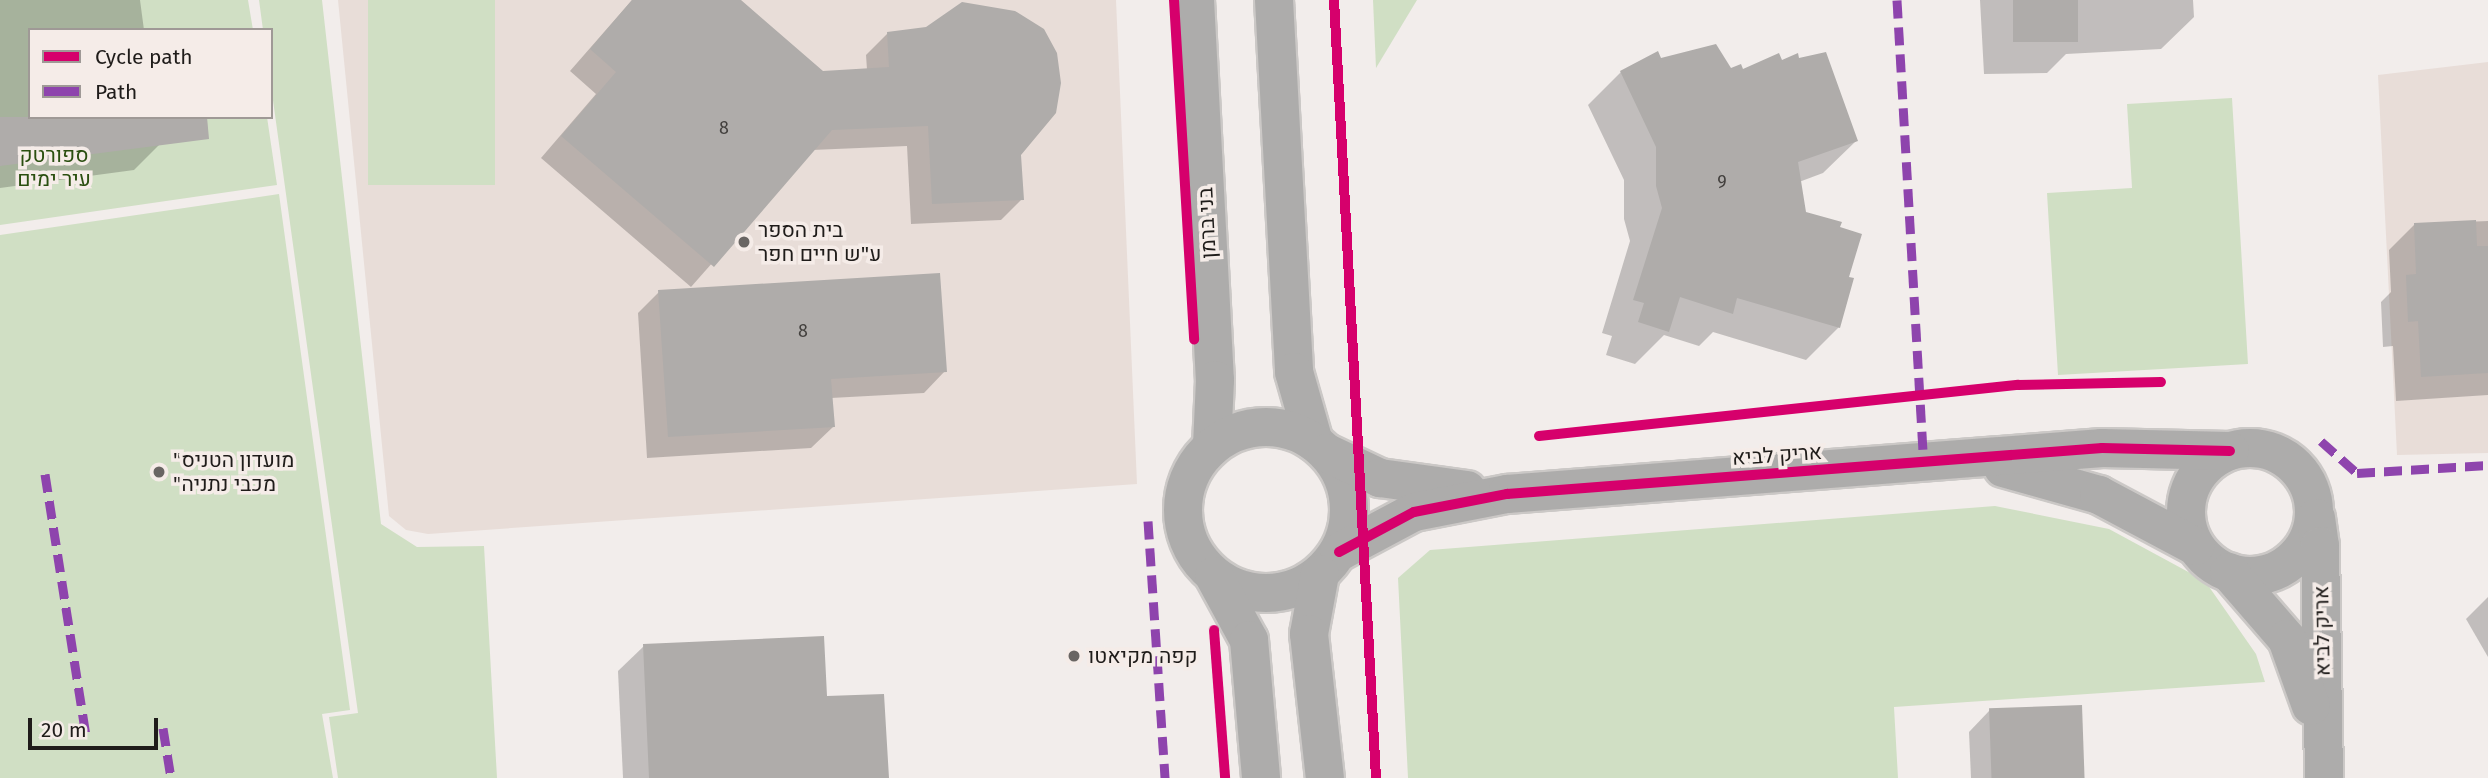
<!DOCTYPE html>
<meta charset="utf-8">
<style>
body{margin:0}
#map{position:relative;width:2488px;height:778px;overflow:hidden;background:#f2edeb;font-family:"Fira Sans",Heebo,sans-serif}
div>[style]{position:absolute}
[style*='--x']{left:calc(var(--x)*1px);top:calc(var(--y)*1px);width:calc(var(--w)*1px);rotate:calc(var(--a)*1deg)}
.built>*{inset:0;background:#e8ddd8}
.green>*{inset:0;background:#d0dfc4;transform-origin:0 0}
.shadow>*{inset:0;background:#0003}
.building>*{inset:0;background:#afacaa;transform-origin:0 0}
.roads{filter:drop-shadow(2px 0 #cbc8c6) drop-shadow(-2px 0 #cbc8c6) drop-shadow(0 2px #cbc8c6) drop-shadow(0 -2px #cbc8c6)}
.minor>*{height:38px;margin:-19px;padding:0 19px;transform-origin:19px;border-radius:19px;background:#adacab}
.minor>.ring{margin:-19px;padding:0;box-sizing:content-box;background:none;border:38px solid #adacab;border-radius:50%}
.quiet>*{height:9px;margin-top:-4.5px;transform-origin:0;background:repeating-linear-gradient(90deg,#8e44ad 0 18px,transparent 0 27px)}
.cycleway>*{height:10px;margin:-5px;padding:0 5px;transform-origin:5px;border-radius:5px;background:#d6006c}
.dots>*{width:19px;height:19px;translate:-50% -50%;box-sizing:border-box;border:4px solid #f5ece8;border-radius:50%}
span{translate:-50% -50%;white-space:nowrap;text-align:center;line-height:1.15;-webkit-text-stroke:7px #f5ece8;paint-order:stroke}
.number-label{font-size:18px;color:#43403e}
.number-label span{-webkit-text-stroke-width:0}
.park-label{font-size:21px;color:#2a4f10}
.street-label{font-size:21px;color:#1f1c1a}
.poi-label{font-size:21px;color:#1f1c1a}
.left{translate:0 -50%;text-align:left}
.legend{position:absolute;left:28px;top:28px;width:245px;height:91px;box-sizing:border-box;background:#f5ece8;border:2px solid #9f9996;margin:0;padding:9px 12px;list-style:none;font-size:21px;color:#1f1c1a}
.legend li{display:flex;align-items:center;gap:14px;height:35px}
.legend b{width:35px;border:2px solid #9f9996}
.scale{position:absolute;left:28px;top:718px;width:130px;height:32px;box-sizing:border-box;border:4px solid #1f1c1a;border-top:0;padding-left:9px;font-size:21px;line-height:24px;white-space:nowrap;color:#1f1c1a;-webkit-text-stroke:5px #f5ece8;paint-order:stroke}
</style>
<div id="map">
<div class="built">
<div style="clip-path:polygon(338px 0,1116px 0,1137px 484px,428px 534px,406px 530px,389px 516px)"></div>
<div style="clip-path:polygon(2488px 62px,2488px 453px,2397px 455px,2378px 75px)"></div>
</div>
<div class="green">
<div style="clip-path:polygon(0 0,248px 0,253px 30px,30px 30px,30px 117px,267px 117px,277px 185px,0 225px)"></div>
<div style="clip-path:polygon(259px 0,322px 0,381px 524px,417px 547px,484px 546px,497px 778px,338px 778px,329px 717px,358px 713px,271px 86px,271px 30px,263px 30px)"></div>
<div style="left:368px;top:0;width:127px;height:185px"></div>
<div style="clip-path:polygon(1373px 0,1417px 0,1376px 68px)"></div>
<div style="clip-path:polygon(2232px 98px,2248px 364px,2058px 375px,2047px 193px,2132px 188px,2127px 104px)"></div>
<div style="clip-path:polygon(279px 194px,350px 710px,322px 714px,333px 778px,0 778px,0 235px)"></div>
<div style="clip-path:polygon(1995px 506px,2109px 529px,2205px 581px,2256px 654px,2265px 682px,1894px 707px,1898px 778px,1408px 778px,1398px 578px,1430px 550px)"></div>
</div>
<div class="shadow">
<div style="clip-path:polygon(0 0,140px 0,144px 30px,30px 30px,30px 117px,159px 145px,134px 170px,0 188px)"></div>
<div style="clip-path:polygon(632px 0,738px 0,822px 72px,867px 70px,866px 55px,888px 33px,1019px 154px,1022px 199px,1001px 220px,911px 224px,907px 146px,812px 150px,691px 287px,541px 158px,596px 94px,570px 71px)"></div>
<div style="clip-path:polygon(1980px 0,2193px 0,2194px 17px,2161px 49px,2066px 54px,2047px 73px,1984px 74px)"></div>
<div style="clip-path:polygon(1660px 60px,1742px 71px,1781px 62px,1856px 141px,1823px 173px,1799px 182px,1805px 214px,1838px 228px,1846px 278px,1839px 327px,1806px 360px,1713px 332px,1699px 346px,1664px 335px,1635px 364px,1606px 355px,1612px 336px,1602px 333px,1630px 241px,1624px 219px,1624px 180px,1588px 105px,1621px 72px)"></div>
<div style="clip-path:polygon(2488px 221px,2488px 395px,2396px 401px,2393px 346px,2383px 347px,2381px 302px,2391px 292px,2389px 250px,2415px 224px)"></div>
<div style="clip-path:polygon(659px 292px,945px 371px,924px 393px,831px 398px,833px 427px,811px 448px,647px 458px,638px 313px)"></div>
<div style="clip-path:polygon(2488px 597px,2488px 657px,2466px 619px)"></div>
<div style="clip-path:polygon(644px 646px,825px 698px,887px 778px,623px 778px,618px 671px)"></div>
<div style="clip-path:polygon(1990px 710px,2083px 778px,1971px 778px,1969px 732px)"></div>
</div>
<div class="building">
<div style="clip-path:polygon(632px 0,741px 0,823px 71px,889px 67px,887px 32px,926px 27px,962px 2px,1015px 11px,1044px 29px,1057px 53px,1061px 83px,1056px 113px,1021px 155px,1024px 200px,932px 204px,928px 126px,832px 130px,714px 267px,561px 136px,616px 72px,590px 49px)"></div>
<div style="left:2013px;top:0;width:65px;height:42px"></div>
<div style="clip-path:polygon(1716px 44px,1731px 68px,1741px 64px,1743px 69px,1779px 53px,1782px 60px,1798px 53px,1799px 58px,1826px 52px,1858px 141px,1798px 162px,1806px 212px,1842px 222px,1840px 227px,1862px 234px,1849px 277px,1854px 278px,1840px 328px,1737px 298px,1733px 314px,1680px 297px,1669px 332px,1638px 322px,1644px 303px,1633px 300px,1662px 208px,1656px 186px,1656px 147px,1620px 71px,1658px 51px,1661px 58px)"></div>
<div style="clip-path:polygon(0 117px,207px 117px,209px 139px,0 166px)"></div>
<div style="clip-path:polygon(2476px 220px,2477px 246px,2488px 246px,2488px 373px,2421px 377px,2418px 321px,2408px 322px,2406px 275px,2416px 274px,2414px 223px)"></div>
<div style="clip-path:polygon(940px 273px,947px 372px,831px 379px,835px 427px,668px 437px,658px 290px)"></div>
<div style="clip-path:polygon(824px 636px,827px 696px,884px 694px,889px 778px,649px 778px,643px 644px)"></div>
<div style="left:2082px;top:705px;width:73px;height:93px;rotate:88deg"></div>
</div>
<div class="roads">
<div class="minor">
<div style="--x:1195;--y:0;--w:381;--a:87"></div>
<div style="--x:1215;--y:380;--w:66;--a:92.6"></div>
<div style="--x:1274;--y:0;--w:373;--a:86.9"></div>
<div style="--x:1294;--y:372;--w:73;--a:74.1"></div>
<div class="ring" style="left:1183px;top:427px;width:128px;height:128px"></div>
<div class="ring" style="left:2186px;top:448px;width:90px;height:90px"></div>
<div style="--x:1327;--y:453;--w:59;--a:25.3"></div>
<div style="--x:1380;--y:478;--w:88;--a:7.9"></div>
<div style="--x:2003;--y:468;--w:100;--a:15.7"></div>
<div style="--x:2099;--y:495;--w:109;--a:28"></div>
<div style="--x:2316;--y:518;--w:28;--a:82"></div>
<div style="--x:2320;--y:546;--w:232;--a:89"></div>
<div style="--x:1339;--y:552;--w:85;--a:-28.1"></div>
<div style="--x:1414;--y:512;--w:95;--a:-11"></div>
<div style="--x:1507;--y:494;--w:597;--a:-4.42"></div>
<div style="--x:2102;--y:448;--w:128;--a:1.3"></div>
<div style="--x:2229;--y:572;--w:89;--a:49.1"></div>
<div style="--x:2287;--y:639;--w:71;--a:70.3"></div>
<div style="--x:1320;--y:574;--w:61;--a:100.4"></div>
<div style="--x:1309;--y:634;--w:145;--a:83.7"></div>
<div style="--x:1214;--y:576;--w:73;--a:61.3"></div>
<div style="--x:1249;--y:640;--w:139;--a:85"></div>
</div>
</div>
<div class="quiet">
<div style="--x:1897;--y:0;--w:464;--a:86.7"></div>
<div style="--x:2321;--y:441;--w:48;--a:41.6"></div>
<div style="--x:2357;--y:473;--w:131;--a:-3.5"></div>
<div style="--x:45;--y:474;--w:266;--a:81.1"></div>
<div style="--x:1148;--y:521;--w:258;--a:86.2"></div>
<div style="--x:163;--y:728;--w:51;--a:80.9"></div>
</div>
<div class="cycleway">
<div style="--x:1174;--y:0;--w:340;--a:86.6"></div>
<div style="--x:1334;--y:0;--w:779;--a:86.91"></div>
<div style="--x:1539;--y:436;--w:482;--a:-6.1"></div>
<div style="--x:2018;--y:385;--w:143;--a:-1.2"></div>
<div style="--x:1339;--y:552;--w:85;--a:-28.1"></div>
<div style="--x:1414;--y:512;--w:95;--a:-11"></div>
<div style="--x:1507;--y:494;--w:597;--a:-4.42"></div>
<div style="--x:2102;--y:448;--w:128;--a:1.3"></div>
<div style="--x:1214;--y:630;--w:148;--a:85.7"></div>
</div>
<div class="dots">
<div style="left:744px;top:242px;background:#696563"></div>
<div style="left:159px;top:472px;background:#696563"></div>
<div style="left:1074px;top:656px;background:#696563"></div>
</div>
<div class="number-label">
<span style="left:724px;top:128px">8</span>
<span style="left:1722px;top:182px">9</span>
<span style="left:803px;top:331px">8</span>
</div>
<div class="park-label">
<span style="left:54px;top:167px">ספורטק<br>עיר ימים</span>
</div>
<div class="street-label">
<span style="left:1207px;top:223px;rotate:-93deg">בני ברמן</span>
<span style="left:1777px;top:455px;rotate:-4deg">אריק לביא</span>
<span style="left:2322px;top:631px;rotate:-91deg">אריק לביא</span>
</div>
<div class="poi-label">
<span class="left" style="left:758px;top:242px">בית הספר<br>ע"ש חיים חפר</span>
<span class="left" style="left:173px;top:472px">"מועדון הטניס<br>"מכבי נתניה</span>
<span class="left" style="left:1088px;top:656px">קפה מקיאטו</span>
</div>
<ul class="legend">
<li><b style="height:9px;background:#d6006c"></b>Cycle path</li>
<li><b style="height:9px;background:#8e44ad"></b>Path</li>
</ul>
<div class="scale">20 m</div>
</div>
